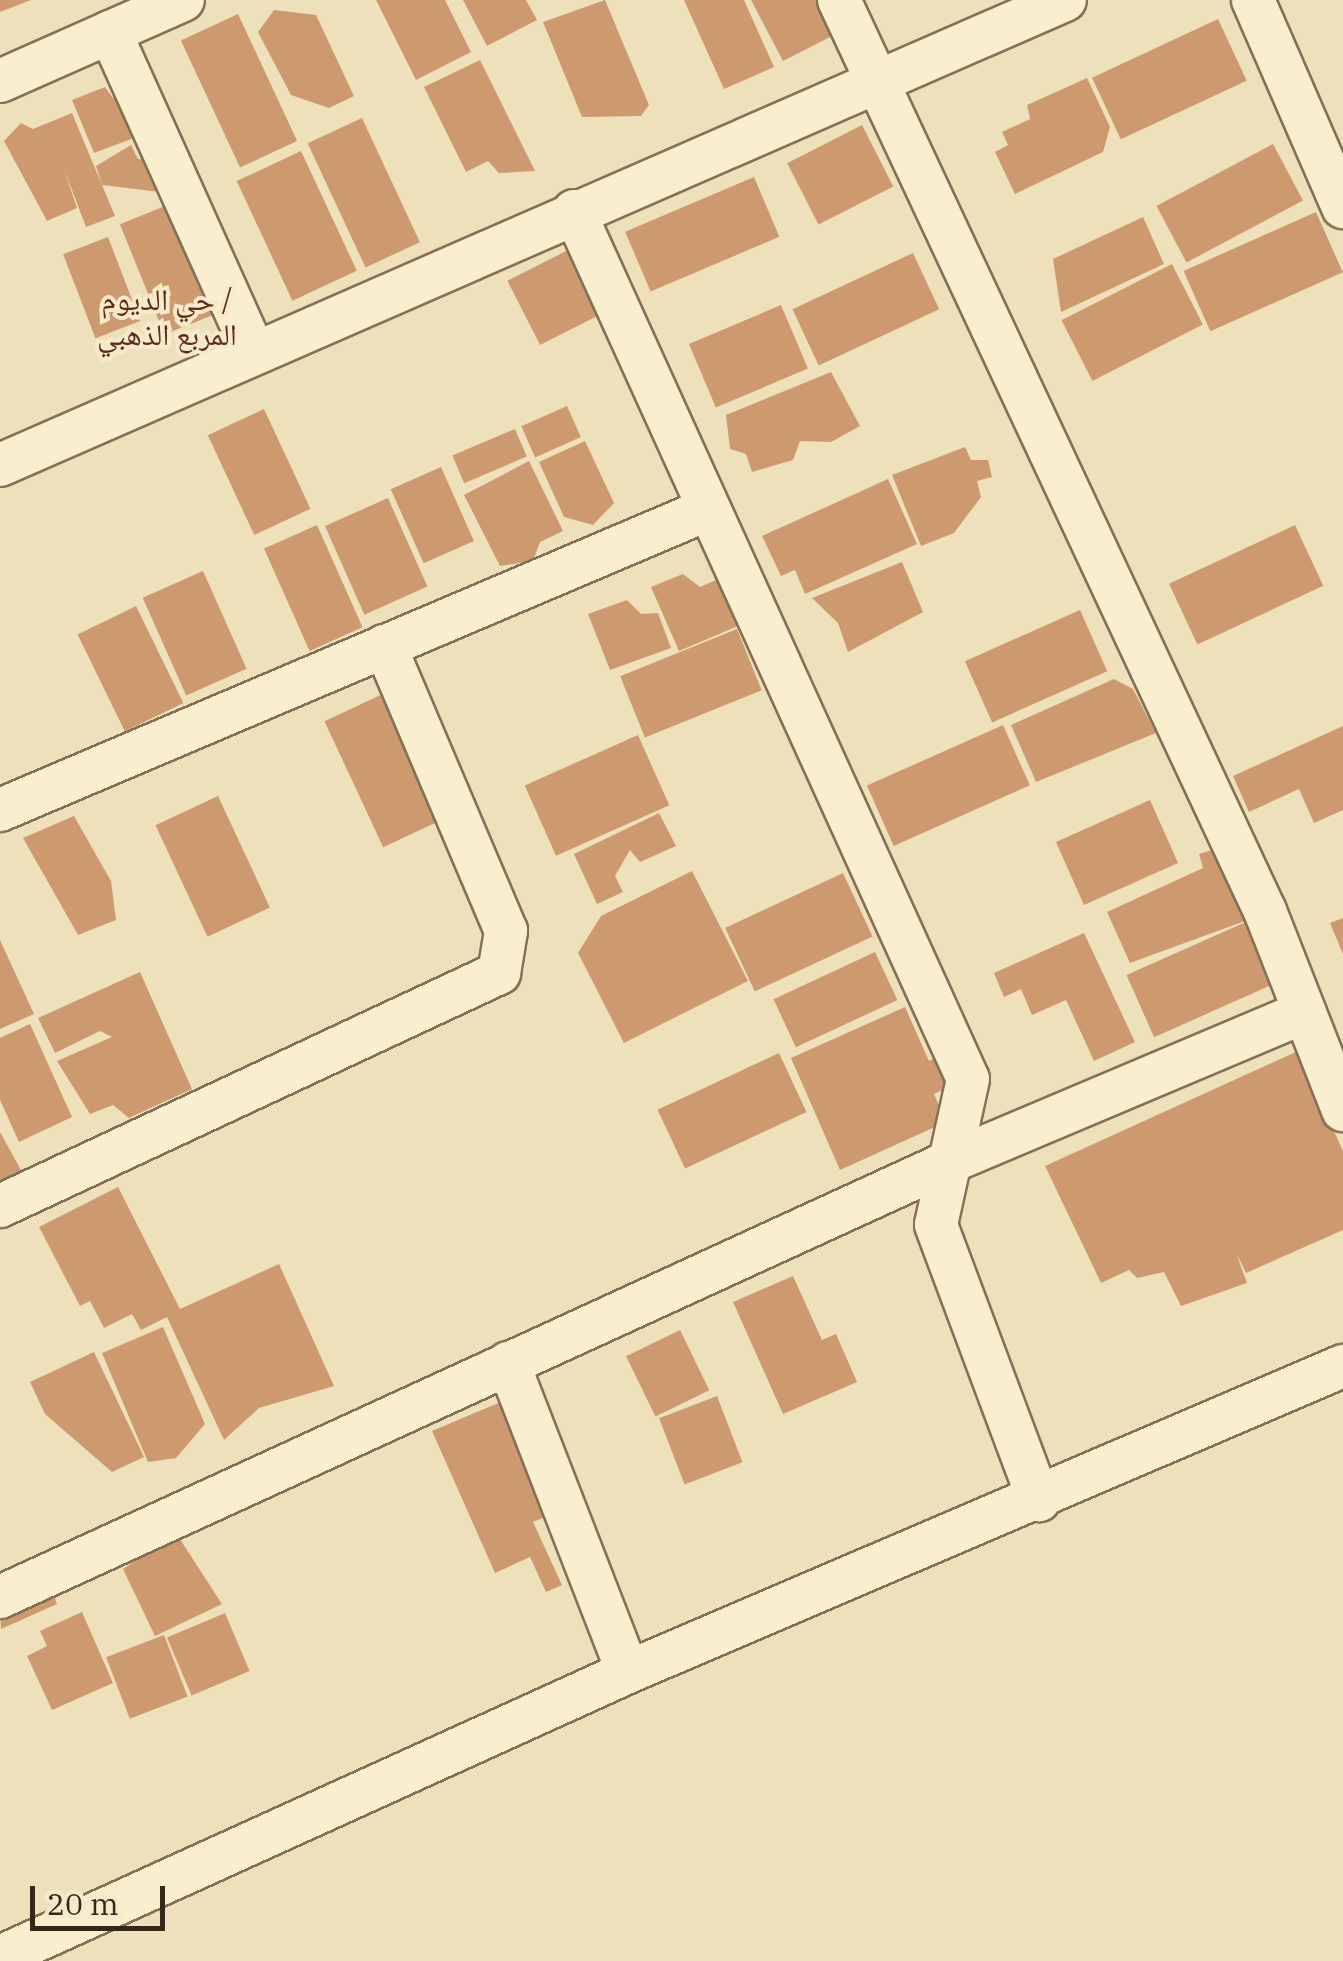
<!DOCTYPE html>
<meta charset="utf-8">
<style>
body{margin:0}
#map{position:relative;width:1343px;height:1961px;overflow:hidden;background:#eee0bb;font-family:"IBM Plex Serif","Noto Naskh Arabic",serif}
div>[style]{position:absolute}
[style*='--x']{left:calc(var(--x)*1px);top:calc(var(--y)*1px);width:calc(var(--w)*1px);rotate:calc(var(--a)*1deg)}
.building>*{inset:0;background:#cd9a70;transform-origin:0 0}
.roads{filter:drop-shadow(2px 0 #857055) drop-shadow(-2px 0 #857055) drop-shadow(0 2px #857055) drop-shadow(0 -2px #857055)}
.minor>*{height:42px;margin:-21px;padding:0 21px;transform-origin:21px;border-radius:21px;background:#f9eece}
span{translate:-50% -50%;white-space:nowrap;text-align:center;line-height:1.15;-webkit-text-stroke:8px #f5ebcb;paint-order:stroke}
.neighbourhood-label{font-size:30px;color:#612b19}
.scale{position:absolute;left:30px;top:1886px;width:135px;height:45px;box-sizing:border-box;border:5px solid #34281a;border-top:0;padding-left:12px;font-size:30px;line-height:35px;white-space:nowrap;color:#34281a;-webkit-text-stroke:8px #f5ebcb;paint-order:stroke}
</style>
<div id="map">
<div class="building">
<div style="clip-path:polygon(0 0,31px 0,0 12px)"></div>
<div style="clip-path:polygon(376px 0,445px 0,471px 52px,416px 80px)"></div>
<div style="clip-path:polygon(463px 0,526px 0,537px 20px,487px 46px)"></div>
<div style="clip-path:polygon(605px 0,649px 105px,641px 116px,582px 117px,543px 22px)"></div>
<div style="clip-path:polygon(684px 0,744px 0,774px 67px,724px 89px)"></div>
<div style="clip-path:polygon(751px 0,818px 0,834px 35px,783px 61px)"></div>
<div style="clip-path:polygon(274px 10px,316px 15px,354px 96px,329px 108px,291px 95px,258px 32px)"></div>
<div style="left:238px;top:14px;width:140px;height:63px;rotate:65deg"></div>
<div style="left:1218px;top:19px;width:68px;height:139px;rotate:65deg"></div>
<div style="clip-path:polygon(480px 60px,535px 171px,499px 173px,488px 161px,466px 172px,424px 87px)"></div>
<div style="clip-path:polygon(1087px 78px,1110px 127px,1103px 152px,1015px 194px,995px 152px,1008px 145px,1002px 132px,1030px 119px,1027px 105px)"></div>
<div style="clip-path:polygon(105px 87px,113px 98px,134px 90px,150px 132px,94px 153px,72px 100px)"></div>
<div style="clip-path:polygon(72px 113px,115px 216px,86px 227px,64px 169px,77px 208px,47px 221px,4px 141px,21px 123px,33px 129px)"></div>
<div style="left:362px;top:118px;width:137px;height:60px;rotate:65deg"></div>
<div style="left:862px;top:125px;width:69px;height:84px;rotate:63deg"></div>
<div style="left:1273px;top:144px;width:64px;height:132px;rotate:62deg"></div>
<div style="clip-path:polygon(131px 145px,138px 159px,158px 159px,168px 193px,102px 185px,96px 166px)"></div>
<div style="left:301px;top:151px;width:132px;height:71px;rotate:65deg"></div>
<div style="left:754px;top:177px;width:65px;height:140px;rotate:67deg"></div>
<div style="left:170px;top:204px;width:119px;height:54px;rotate:68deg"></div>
<div style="left:1316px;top:212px;width:66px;height:145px;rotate:66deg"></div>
<div style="clip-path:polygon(1143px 217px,1164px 264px,1061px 312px,1053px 259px)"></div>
<div style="left:108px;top:237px;width:90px;height:48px;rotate:69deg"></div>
<div style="left:568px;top:250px;width:72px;height:68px;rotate:63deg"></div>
<div style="left:913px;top:253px;width:62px;height:133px;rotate:65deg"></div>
<div style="left:1172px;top:264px;width:68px;height:124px;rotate:63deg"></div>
<div style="left:781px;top:305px;width:69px;height:100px;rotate:67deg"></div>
<div style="clip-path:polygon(831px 372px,860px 426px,831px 442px,800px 441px,793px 460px,752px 472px,746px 454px,730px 449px,726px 415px)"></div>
<div style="left:567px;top:406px;width:34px;height:50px;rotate:66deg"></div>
<div style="left:264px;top:409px;width:110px;height:62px;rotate:65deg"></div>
<div style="left:515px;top:429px;width:30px;height:68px;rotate:67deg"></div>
<div style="clip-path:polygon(585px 441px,614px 503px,593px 525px,564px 517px,539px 462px)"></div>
<div style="clip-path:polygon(965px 447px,971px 460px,988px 460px,992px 477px,977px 481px,981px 497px,954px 533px,921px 546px,892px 475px)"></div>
<div style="clip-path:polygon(529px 461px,563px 531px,540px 542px,533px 561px,500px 566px,464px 495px)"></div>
<div style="left:441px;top:467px;width:81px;height:55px;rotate:66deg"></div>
<div style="clip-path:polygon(888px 479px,917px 544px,805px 594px,795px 570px,781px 576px,762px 536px)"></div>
<div style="left:388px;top:498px;width:97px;height:69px;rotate:66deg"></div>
<div style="left:317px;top:525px;width:112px;height:58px;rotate:66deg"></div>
<div style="left:1295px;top:525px;width:67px;height:139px;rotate:65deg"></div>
<div style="clip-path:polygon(902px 562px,923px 612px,848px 652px,838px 623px,812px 598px)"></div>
<div style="left:203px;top:571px;width:107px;height:66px;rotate:66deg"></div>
<div style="clip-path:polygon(683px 574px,700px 587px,725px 576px,745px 623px,679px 651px,651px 587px)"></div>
<div style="clip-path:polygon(627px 600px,641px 614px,658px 613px,671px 648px,610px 670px,588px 614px)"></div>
<div style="left:136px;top:606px;width:108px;height:65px;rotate:64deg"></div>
<div style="left:1080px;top:610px;width:67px;height:126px;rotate:66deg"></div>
<div style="left:737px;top:629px;width:66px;height:126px;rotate:68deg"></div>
<div style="clip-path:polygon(1114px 679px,1133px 689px,1156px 733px,1036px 782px,1011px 725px)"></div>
<div style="left:387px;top:692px;width:139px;height:69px;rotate:65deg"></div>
<div style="left:1003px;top:725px;width:66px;height:149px;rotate:66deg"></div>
<div style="clip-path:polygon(1343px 726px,1343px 810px,1314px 823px,1299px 789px,1249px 812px,1233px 776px)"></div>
<div style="left:638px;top:735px;width:77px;height:124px;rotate:66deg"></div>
<div style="left:218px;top:796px;width:123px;height:69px;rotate:65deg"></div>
<div style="left:1150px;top:800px;width:69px;height:103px;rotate:66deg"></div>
<div style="clip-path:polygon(659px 813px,676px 846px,640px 862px,630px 850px,615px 876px,623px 892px,597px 904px,574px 854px)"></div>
<div style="clip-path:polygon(74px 816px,111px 881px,116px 920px,78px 935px,23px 838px)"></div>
<div style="clip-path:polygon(1231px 844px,1253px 918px,1130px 963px,1107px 912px,1203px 868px,1199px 854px)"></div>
<div style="clip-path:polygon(692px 871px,748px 981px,624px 1043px,578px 953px,601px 916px)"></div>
<div style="left:843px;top:873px;width:70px;height:130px;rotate:65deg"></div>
<div style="clip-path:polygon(1343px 918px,1343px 954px,1330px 923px)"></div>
<div style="left:1248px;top:921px;width:68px;height:133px;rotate:66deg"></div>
<div style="clip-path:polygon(1084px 933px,1135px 1042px,1094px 1061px,1066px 1000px,1032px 1015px,1021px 989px,1004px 997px,994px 973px)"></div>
<div style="clip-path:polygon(0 940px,34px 1014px,0 1029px)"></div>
<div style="left:875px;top:952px;width:53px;height:112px;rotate:65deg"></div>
<div style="clip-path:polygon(140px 972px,192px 1089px,129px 1118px,113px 1105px,90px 1114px,57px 1061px,112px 1037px,100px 1031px,55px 1053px,38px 1018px)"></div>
<div style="clip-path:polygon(905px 1007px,929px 1061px,941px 1055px,955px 1084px,934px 1094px,946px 1122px,840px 1170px,791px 1058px)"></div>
<div style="clip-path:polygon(30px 1024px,72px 1117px,19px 1142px,0 1100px,0 1038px)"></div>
<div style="clip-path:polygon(1298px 1051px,1343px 1151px,1343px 1230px,1246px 1273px,1236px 1253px,1247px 1283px,1181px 1306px,1164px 1272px,1137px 1278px,1129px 1270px,1101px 1283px,1045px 1166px)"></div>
<div style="left:779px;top:1053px;width:65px;height:134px;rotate:65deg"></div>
<div style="clip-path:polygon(0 1132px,22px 1172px,0 1184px)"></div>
<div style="clip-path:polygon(118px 1187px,180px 1309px,279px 1264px,334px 1386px,259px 1408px,224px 1440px,167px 1317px,141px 1330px,132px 1314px,104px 1328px,90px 1301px,80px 1306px,39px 1227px)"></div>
<div style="clip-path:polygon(793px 1276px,822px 1340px,836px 1334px,857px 1382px,783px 1414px,733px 1302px)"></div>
<div style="clip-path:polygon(163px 1327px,205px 1424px,176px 1458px,148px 1462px,102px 1353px)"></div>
<div style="left:680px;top:1330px;width:67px;height:60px;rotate:64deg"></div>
<div style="clip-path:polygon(94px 1352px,144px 1457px,112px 1472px,45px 1414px,30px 1382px)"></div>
<div style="left:717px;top:1396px;width:71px;height:62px;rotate:69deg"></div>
<div style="clip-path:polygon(510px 1398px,560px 1511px,533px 1522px,562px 1585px,546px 1592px,530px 1557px,495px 1573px,432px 1431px)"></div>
<div style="clip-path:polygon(176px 1533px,222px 1604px,155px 1636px,123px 1569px)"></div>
<div style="clip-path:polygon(50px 1585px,57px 1604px,1px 1629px,0 1606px)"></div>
<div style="clip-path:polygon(82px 1612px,113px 1683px,52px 1710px,27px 1656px,47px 1646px,40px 1631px)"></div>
<div style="left:225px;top:1613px;width:63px;height:63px;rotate:67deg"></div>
<div style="left:164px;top:1635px;width:66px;height:62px;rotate:69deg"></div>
</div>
<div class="roads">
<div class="minor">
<div style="--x:839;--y:0;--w:1006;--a:64.94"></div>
<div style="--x:1265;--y:911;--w:214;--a:68.6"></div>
<div style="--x:1253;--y:0;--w:226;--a:66.5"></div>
<div style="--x:110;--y:32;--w:352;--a:65.8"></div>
<div style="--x:0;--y:81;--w:200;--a:-23.9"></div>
<div style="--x:574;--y:211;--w:953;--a:65.59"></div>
<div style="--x:968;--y:1079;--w:149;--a:102.4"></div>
<div style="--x:936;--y:1225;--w:294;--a:69.5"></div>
<div style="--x:0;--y:465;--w:1162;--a:-23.59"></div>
<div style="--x:0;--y:810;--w:767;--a:-23.02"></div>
<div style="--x:0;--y:1206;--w:551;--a:-25.03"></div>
<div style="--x:499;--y:973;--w:43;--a:-80.5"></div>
<div style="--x:506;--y:931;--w:310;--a:-113"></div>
<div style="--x:508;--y:1363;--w:331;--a:68.8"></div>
<div style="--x:0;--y:1597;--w:1042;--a:-24.62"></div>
<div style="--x:947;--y:1163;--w:388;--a:-22.9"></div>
<div style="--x:0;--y:1957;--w:690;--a:-24.41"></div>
<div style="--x:628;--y:1672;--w:778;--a:-23.17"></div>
</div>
</div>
<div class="neighbourhood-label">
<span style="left:167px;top:316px">حي الديوم /<br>المربع الذهبي</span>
</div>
<div class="scale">20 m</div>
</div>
